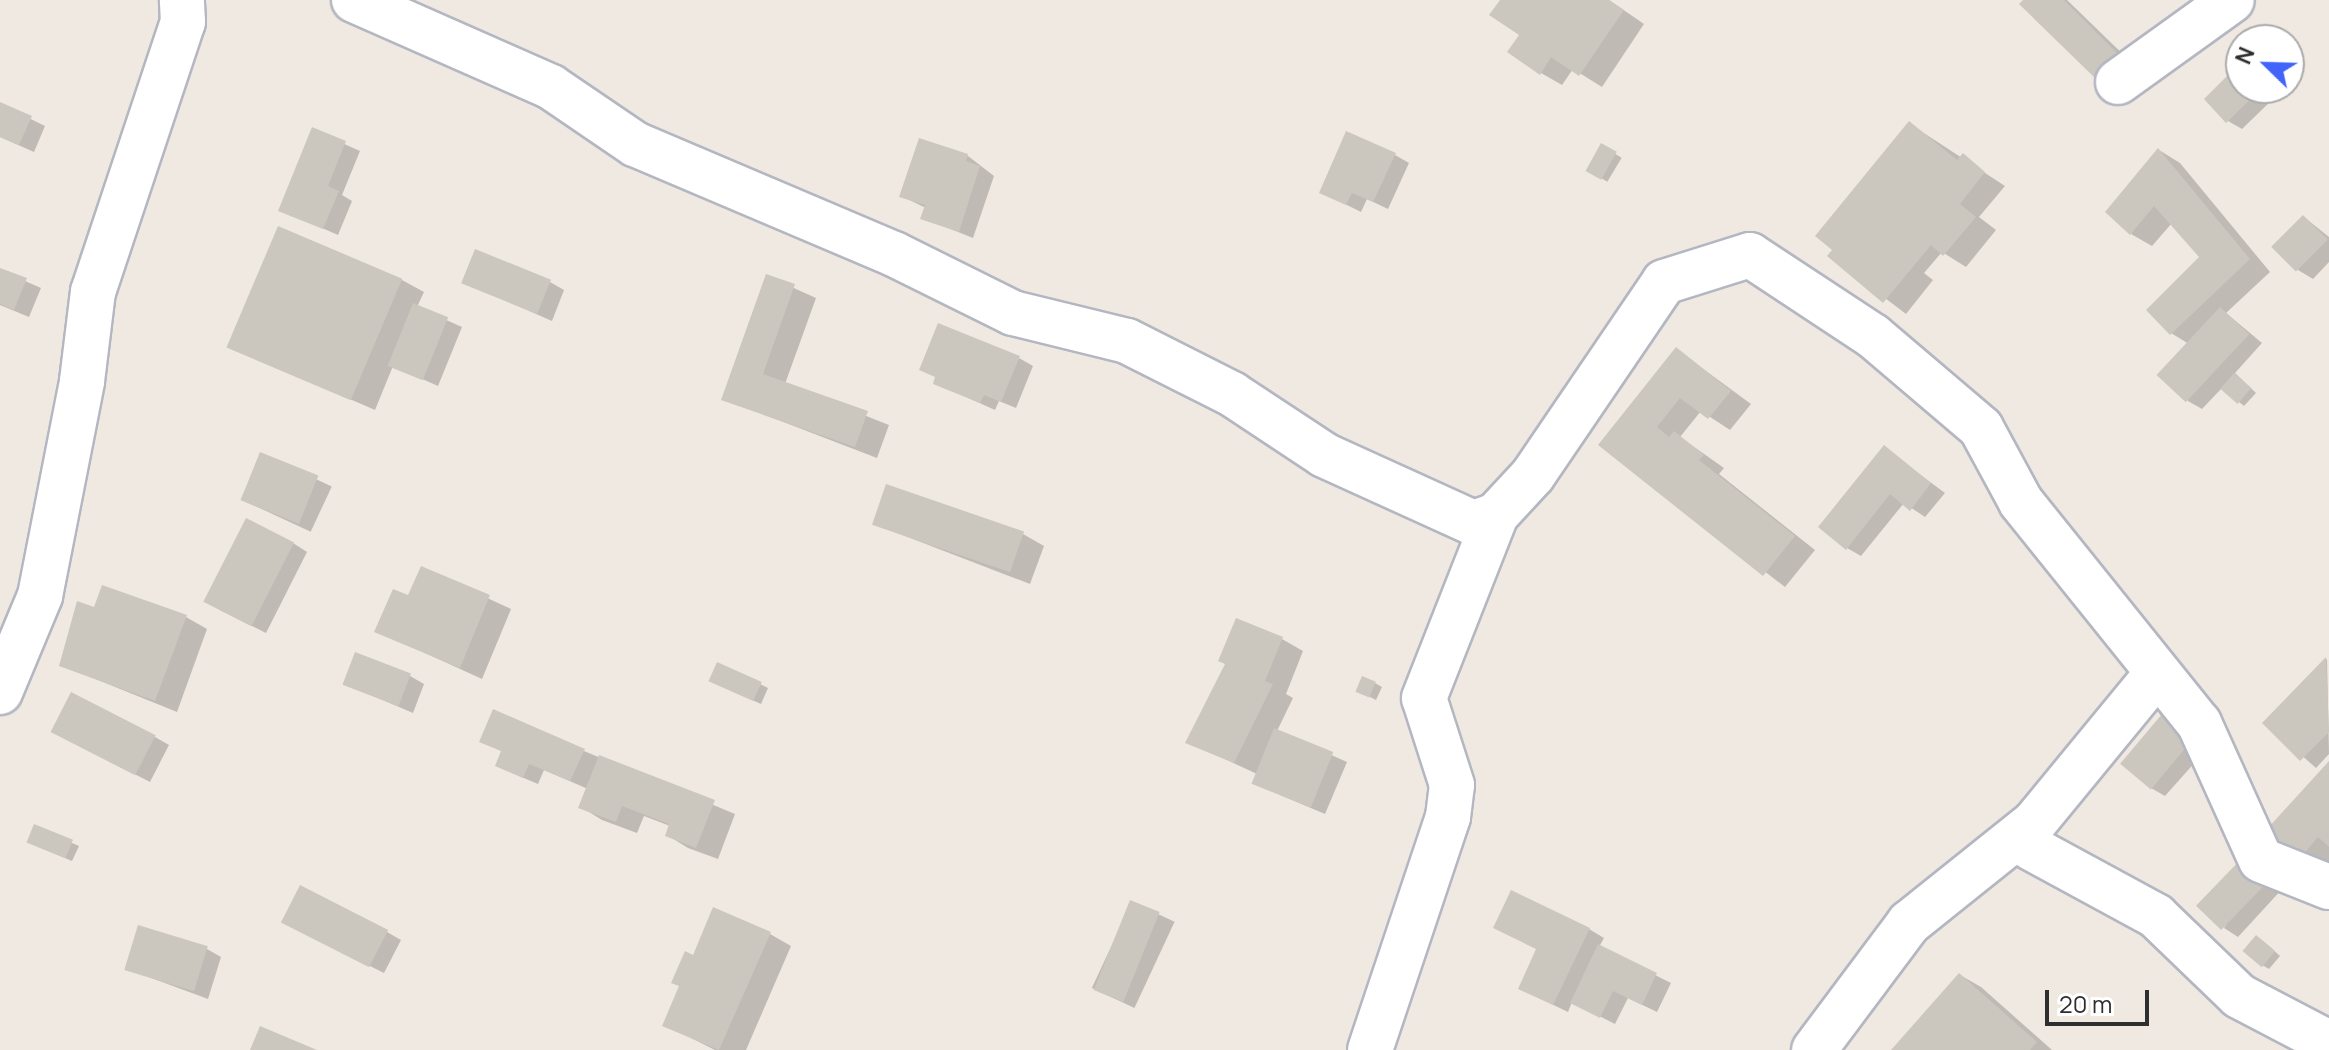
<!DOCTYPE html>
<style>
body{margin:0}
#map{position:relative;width:2329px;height:1050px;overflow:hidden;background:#efe9e1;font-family:Manrope,sans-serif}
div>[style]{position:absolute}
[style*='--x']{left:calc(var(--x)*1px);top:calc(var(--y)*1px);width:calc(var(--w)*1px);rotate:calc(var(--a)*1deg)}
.shadow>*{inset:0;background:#0003;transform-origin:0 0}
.building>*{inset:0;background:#cbc7bf;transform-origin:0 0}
.roads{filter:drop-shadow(2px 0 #b4b7c1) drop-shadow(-2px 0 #b4b7c1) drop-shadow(0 2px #b4b7c1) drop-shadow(0 -2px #b4b7c1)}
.minor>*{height:44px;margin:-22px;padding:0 22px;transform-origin:22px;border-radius:22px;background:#fff}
span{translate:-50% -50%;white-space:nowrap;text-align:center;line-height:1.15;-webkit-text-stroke:6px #fff;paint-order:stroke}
.north{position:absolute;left:2225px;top:24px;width:80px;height:80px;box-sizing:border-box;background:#fff;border:2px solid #ababab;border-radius:50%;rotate:293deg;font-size:22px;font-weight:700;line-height:32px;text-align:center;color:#2e2e2e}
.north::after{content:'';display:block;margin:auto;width:28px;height:36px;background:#4264fb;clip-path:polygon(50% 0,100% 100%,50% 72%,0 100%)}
.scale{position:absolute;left:2045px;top:990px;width:104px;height:36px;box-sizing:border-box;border:4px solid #2e2e2e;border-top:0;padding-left:10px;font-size:24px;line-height:28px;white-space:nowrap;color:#2e2e2e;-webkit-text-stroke:6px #fff;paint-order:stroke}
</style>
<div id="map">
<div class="shadow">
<div style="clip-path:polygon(1502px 0,1609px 0,1644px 24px,1602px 87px,1573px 69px,1562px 85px,1541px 73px)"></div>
<div style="clip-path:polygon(2026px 0,2067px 0,2133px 64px)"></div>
<div style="clip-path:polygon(2236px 70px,2241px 88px,2261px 88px,2272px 100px,2242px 129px,2228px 121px)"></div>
<div style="clip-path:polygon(0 104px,45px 126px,34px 152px,0 137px)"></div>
<div style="clip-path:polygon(1910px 124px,2005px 186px,1979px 217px,1996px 230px,1966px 267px,1942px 252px,1924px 273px,1933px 280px,1906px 314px,1830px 256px)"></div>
<div style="clip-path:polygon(313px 130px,360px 151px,342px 195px,352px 201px,338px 235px,281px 210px)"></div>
<div style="clip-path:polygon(920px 140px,968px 156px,994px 176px,973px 238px,923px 218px,926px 208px,901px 196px)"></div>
<div style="left:1602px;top:146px;width:23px;height:28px;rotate:31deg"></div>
<div style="clip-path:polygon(2159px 150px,2180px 163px,2270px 272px,2226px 313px,2262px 343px,2235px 373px,2256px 393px,2244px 406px,2222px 388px,2202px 409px,2188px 401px,2189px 344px,2171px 333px,2202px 257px,2172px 223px,2152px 246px,2131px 234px)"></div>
<div style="clip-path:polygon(1395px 155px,1409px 163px,1388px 209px,1367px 199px,1361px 212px,1321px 192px)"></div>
<div style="clip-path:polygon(2304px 217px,2329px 237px,2329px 262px,2313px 279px,2298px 270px)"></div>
<div style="clip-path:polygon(0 270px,41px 288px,29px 317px,0 305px)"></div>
<div style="clip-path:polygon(767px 276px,816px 298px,785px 384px,889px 425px,877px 458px,724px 399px)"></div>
<div style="clip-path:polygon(402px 280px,424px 292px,417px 307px,462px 327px,438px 386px,393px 366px,375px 410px,230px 347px)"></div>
<div style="clip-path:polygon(463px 282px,550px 282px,564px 290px,552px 321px)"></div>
<div style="clip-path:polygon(1676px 349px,1751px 404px,1730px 430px,1701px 411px,1680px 437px,1724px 468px,1719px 474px,1815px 550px,1785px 587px,1601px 445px)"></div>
<div style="clip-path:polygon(1019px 358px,1033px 366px,1016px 408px,999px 401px,995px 410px,935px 383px)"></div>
<div style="clip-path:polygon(1884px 448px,1945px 493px,1925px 517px,1904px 503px,1861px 556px,1847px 548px)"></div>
<div style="left:262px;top:454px;width:77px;height:50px;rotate:25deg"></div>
<div style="clip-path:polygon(874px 524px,1023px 534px,1044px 546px,1030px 584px)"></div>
<div style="clip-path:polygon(293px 543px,307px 552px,266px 633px,220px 610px)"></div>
<div style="clip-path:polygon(422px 568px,511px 609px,482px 679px,377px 631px,409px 598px)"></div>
<div style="clip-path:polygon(95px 609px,186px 617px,207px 629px,177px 712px,61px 665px)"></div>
<div style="clip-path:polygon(1282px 639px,1303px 651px,1286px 694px,1293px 698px,1277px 731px,1347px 762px,1325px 814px,1268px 790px,1254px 782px,1257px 774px,1188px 742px)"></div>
<div style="clip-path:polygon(2327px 659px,2329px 754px,2316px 768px,2265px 723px)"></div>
<div style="clip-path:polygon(718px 664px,768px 688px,761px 704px,717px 684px)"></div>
<div style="clip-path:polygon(410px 676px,424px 684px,413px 713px,345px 684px)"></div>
<div style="clip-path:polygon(1375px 683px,1382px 687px,1376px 700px,1358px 691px)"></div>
<div style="clip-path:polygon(2177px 725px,2206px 750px,2165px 796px,2151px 788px)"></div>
<div style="clip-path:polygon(155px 737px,169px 745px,150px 782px,68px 740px)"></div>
<div style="clip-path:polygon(481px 741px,584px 751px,735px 814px,718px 859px,688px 848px,667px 835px,670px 826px,644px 816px,637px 833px,602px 820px,581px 807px,588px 789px,544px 770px,538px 784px,512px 773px,498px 765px,503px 752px)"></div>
<div style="clip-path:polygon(2329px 764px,2329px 861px,2312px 880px,2291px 868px)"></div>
<div style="clip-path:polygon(35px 827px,79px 846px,72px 861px,36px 846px)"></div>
<div style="clip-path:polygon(2260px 865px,2284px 887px,2238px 937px,2224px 928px)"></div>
<div style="clip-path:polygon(1512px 893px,1589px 929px,1604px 938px,1599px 947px,1671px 983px,1657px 1012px,1628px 998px,1615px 1024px,1572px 1002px,1568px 1012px,1535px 996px,1538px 949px)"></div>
<div style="left:1132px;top:902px;width:47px;height:95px;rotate:25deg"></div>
<div style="clip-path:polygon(298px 930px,387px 932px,401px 940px,384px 973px)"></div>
<div style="clip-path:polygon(770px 934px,791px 946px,746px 1050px,715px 1050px,665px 1025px,694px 958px)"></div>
<div style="clip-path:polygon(2263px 941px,2280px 956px,2269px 969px,2262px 965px)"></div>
<div style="clip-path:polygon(207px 949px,221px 957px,208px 999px,127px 969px)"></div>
<div style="clip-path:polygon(1960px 975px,1981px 987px,2052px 1050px,1894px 1050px)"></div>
</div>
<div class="building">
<div style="clip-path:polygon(1500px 0,1609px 0,1624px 10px,1579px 76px,1551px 57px,1540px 75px,1507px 52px,1519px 35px,1489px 15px)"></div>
<div style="clip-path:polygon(2023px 0,2064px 0,2119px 55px,2096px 79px,2019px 4px)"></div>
<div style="clip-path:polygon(2236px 67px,2241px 88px,2259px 91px,2226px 123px,2204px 99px)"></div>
<div style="clip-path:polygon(0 102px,32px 116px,19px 145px,0 137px)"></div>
<div style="clip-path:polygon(1909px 121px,1957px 160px,1963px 153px,1985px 172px,1960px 204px,1976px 217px,1943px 256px,1931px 245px,1883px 303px,1827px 256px,1832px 250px,1815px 236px)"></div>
<div style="clip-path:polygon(312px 127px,346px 141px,328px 186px,339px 191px,323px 229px,278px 211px)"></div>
<div style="clip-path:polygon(1346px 131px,1396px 153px,1373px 202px,1352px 193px,1346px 205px,1319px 193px)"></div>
<div style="clip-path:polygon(919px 138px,968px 154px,966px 161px,980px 166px,959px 232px,920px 219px,925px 205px,899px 197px)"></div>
<div style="left:1601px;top:143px;width:18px;height:32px;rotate:29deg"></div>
<div style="clip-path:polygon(2158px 148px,2250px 259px,2170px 335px,2146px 310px,2199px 257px,2154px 206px,2130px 235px,2105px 212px)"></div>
<div style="left:2303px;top:215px;width:35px;height:45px;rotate:45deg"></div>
<div style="left:278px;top:226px;width:135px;height:132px;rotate:23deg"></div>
<div style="left:475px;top:249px;width:82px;height:37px;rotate:22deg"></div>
<div style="clip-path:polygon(0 268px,27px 278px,14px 310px,0 304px)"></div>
<div style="clip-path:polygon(766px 274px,795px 284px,763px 374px,868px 411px,855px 447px,721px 400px)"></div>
<div style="left:413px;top:303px;width:38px;height:68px;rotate:22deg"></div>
<div style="left:2220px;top:307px;width:40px;height:93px;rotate:43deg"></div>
<div style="clip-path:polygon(938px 323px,1020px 356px,1001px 402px,984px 395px,980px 403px,933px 384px,935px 377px,919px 370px)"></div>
<div style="clip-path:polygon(1676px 347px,1731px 391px,1708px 419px,1680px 398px,1657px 427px,1669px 437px,1674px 431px,1704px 455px,1699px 460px,1795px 536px,1763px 576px,1598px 445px)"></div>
<div style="left:2234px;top:373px;width:23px;height:21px;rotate:41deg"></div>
<div style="clip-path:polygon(1884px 445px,1931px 483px,1910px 511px,1890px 494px,1846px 550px,1818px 527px)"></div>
<div style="left:260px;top:452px;width:63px;height:52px;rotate:22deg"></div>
<div style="left:886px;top:484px;width:146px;height:43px;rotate:19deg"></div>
<div style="left:246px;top:518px;width:54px;height:94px;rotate:27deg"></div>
<div style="clip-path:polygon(421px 566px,490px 595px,460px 668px,374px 632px,393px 589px,408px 595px)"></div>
<div style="clip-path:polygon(102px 585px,187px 615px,155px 701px,59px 666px,77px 601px,94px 607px)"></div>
<div style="clip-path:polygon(1236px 618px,1283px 637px,1265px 681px,1273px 684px,1234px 763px,1185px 743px,1225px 664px,1218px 661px)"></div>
<div style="left:355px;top:652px;width:60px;height:35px;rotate:21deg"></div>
<div style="clip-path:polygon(2326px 657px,2329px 732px,2300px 761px,2262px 723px)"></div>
<div style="left:717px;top:662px;width:49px;height:21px;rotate:24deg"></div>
<div style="left:1362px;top:676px;width:15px;height:17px;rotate:23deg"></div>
<div style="left:71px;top:692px;width:95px;height:45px;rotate:27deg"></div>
<div style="clip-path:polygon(493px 709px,585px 749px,570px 781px,529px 764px,523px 778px,495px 766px,501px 751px,479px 742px)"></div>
<div style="left:2162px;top:714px;width:40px;height:65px;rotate:40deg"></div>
<div style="left:1274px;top:728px;width:64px;height:60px;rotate:22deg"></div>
<div style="clip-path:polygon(599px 755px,715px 800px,696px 848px,665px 836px,669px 824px,622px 806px,616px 822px,578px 808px)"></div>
<div style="clip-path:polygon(2329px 761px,2329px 847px,2318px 837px,2290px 870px,2257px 840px)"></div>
<div style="left:34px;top:824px;width:42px;height:20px;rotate:22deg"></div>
<div style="left:2246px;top:854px;width:35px;height:72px;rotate:44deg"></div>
<div style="left:300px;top:885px;width:99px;height:42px;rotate:27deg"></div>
<div style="clip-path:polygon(1511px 890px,1590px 928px,1553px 1005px,1518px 989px,1536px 949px,1493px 928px)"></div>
<div style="left:1130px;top:900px;width:32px;height:97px;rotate:22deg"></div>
<div style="clip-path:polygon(713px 907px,771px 932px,719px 1050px,662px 1026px,679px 986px,671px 983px,685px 951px,693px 955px)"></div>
<div style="left:138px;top:925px;width:73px;height:47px;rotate:17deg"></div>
<div style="left:2256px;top:935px;width:25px;height:21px;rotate:40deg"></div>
<div style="clip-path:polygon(1598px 944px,1657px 973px,1642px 1005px,1613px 991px,1600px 1018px,1570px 1003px)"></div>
<div style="clip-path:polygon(1959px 973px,2037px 1042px,2030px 1050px,1891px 1050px)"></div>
<div style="clip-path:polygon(260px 1026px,317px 1050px,250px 1050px)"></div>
</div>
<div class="roads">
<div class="minor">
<div style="--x:354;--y:0;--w:215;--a:23.8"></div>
<div style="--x:551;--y:87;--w:102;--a:34.2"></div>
<div style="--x:635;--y:144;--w:281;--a:23"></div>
<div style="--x:894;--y:254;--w:133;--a:26.4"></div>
<div style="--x:1013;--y:313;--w:117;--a:13.8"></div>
<div style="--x:1127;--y:341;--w:118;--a:26.8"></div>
<div style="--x:1232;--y:394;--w:110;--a:33.5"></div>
<div style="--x:1324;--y:455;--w:165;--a:24.4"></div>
<div style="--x:1474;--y:523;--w:23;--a:-20"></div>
<div style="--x:1496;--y:515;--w:54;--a:-47.2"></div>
<div style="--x:1533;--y:475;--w:233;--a:-55.8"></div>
<div style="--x:1664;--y:282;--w:90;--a:-17.4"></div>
<div style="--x:1750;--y:255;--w:147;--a:33.4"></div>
<div style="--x:1873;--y:336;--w:142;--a:40.4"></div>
<div style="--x:1981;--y:428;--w:84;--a:61.6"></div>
<div style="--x:2021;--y:502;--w:284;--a:51.2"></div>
<div style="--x:2199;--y:723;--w:150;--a:65.7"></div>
<div style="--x:2261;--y:860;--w:73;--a:21.7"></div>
<div style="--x:2118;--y:82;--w:140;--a:-35.7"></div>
<div style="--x:0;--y:692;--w:104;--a:-67.4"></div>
<div style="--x:40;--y:596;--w:219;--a:-78.9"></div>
<div style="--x:82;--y:381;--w:90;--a:-83"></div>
<div style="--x:93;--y:292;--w:285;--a:-71.6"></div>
<div style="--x:183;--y:22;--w:22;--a:-93"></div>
<div style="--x:2031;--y:848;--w:142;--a:28.5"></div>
<div style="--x:2156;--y:916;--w:115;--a:43.9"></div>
<div style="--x:2239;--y:996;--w:102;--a:27.6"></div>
<div style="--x:1370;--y:1050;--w:246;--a:-71.5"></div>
<div style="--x:1448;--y:817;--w:32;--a:-83"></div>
<div style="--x:1452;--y:785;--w:91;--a:-107.8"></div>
<div style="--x:1424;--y:698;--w:197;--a:-68.5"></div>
<div style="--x:1814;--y:1050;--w:159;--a:-53.2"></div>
<div style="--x:1909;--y:923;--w:160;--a:-38.7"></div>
<div style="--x:2034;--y:823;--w:194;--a:-50.6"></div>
</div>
</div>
<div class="north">N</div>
<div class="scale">20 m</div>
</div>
